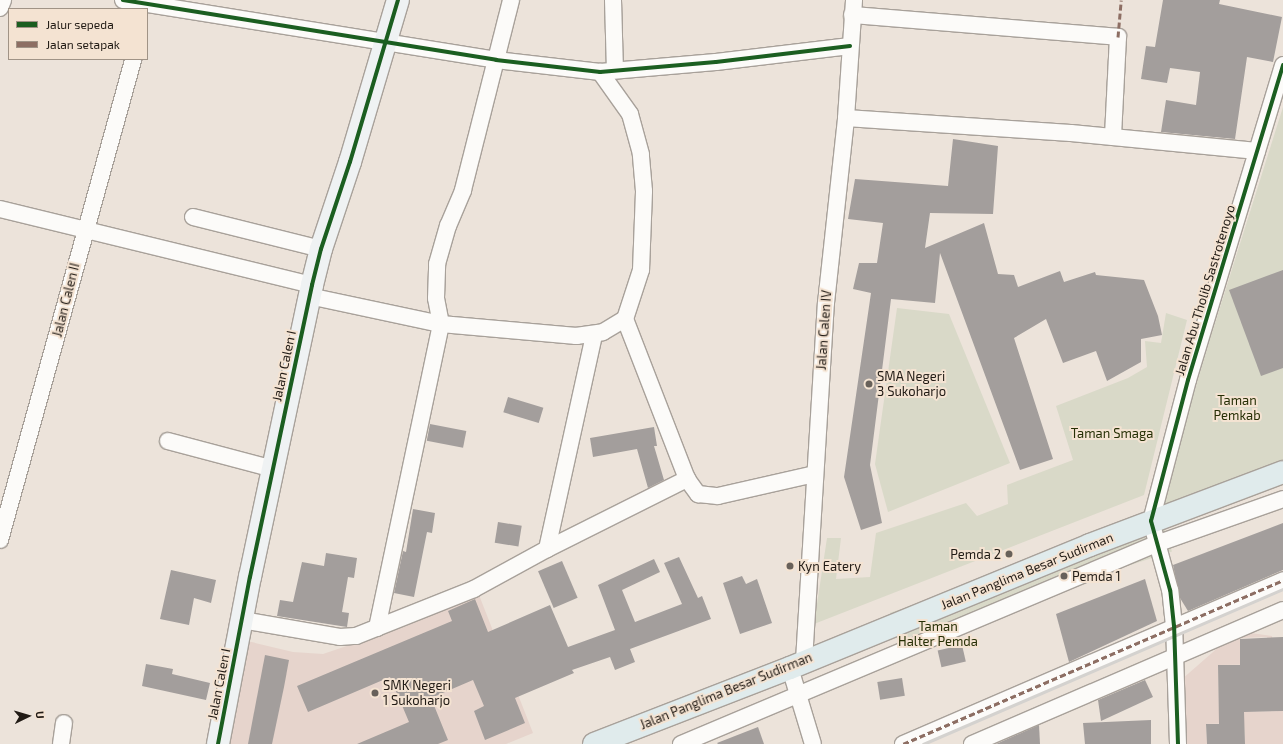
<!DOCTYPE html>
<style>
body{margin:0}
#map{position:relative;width:1283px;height:744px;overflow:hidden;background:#ece3da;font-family:"Exo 2",sans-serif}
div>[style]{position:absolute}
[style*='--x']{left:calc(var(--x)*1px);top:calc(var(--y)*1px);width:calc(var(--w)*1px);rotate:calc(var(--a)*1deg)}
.education>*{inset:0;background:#e6d4cc}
.green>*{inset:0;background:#d9d9c8;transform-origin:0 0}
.building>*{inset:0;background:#a39e9c;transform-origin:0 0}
.roads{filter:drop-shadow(1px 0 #a8a19a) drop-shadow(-1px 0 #a8a19a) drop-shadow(0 1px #a8a19a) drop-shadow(0 -1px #a8a19a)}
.street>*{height:16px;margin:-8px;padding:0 8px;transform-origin:8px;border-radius:8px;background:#fcfbf9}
.secondary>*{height:22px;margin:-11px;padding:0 11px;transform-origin:11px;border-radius:11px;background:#eff2f3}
.primary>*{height:22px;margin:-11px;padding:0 11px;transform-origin:11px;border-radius:11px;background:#e0ebec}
.rail>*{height:3px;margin:-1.5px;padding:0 1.5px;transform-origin:1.5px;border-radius:1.5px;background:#d4d2cf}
.quiet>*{height:3px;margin-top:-1.5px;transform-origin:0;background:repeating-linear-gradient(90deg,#8d6e63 0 6px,transparent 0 9px)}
.cycleway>*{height:4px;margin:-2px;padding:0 2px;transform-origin:2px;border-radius:2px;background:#1b5e20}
.dots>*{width:11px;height:11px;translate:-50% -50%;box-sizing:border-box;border:2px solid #f4e3d2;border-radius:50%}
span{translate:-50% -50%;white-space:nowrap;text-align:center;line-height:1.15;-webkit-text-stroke:4px #f4e3d2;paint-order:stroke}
.street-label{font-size:13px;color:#211b15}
.poi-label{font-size:13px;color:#211b15}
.left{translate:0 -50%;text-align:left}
.right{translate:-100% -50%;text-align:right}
.park-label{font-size:13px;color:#262f05}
.legend{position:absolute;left:8px;top:8px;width:140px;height:52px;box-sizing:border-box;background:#f4e3d2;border:1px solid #a09386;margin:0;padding:5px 7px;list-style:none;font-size:12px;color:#211b15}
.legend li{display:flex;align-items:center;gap:8px;height:20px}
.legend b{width:20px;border:1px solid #a09386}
.north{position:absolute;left:8px;top:696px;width:40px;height:40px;-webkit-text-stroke:3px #f4e3d2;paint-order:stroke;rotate:85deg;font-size:11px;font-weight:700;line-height:16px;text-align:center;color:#211b15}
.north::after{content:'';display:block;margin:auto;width:14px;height:18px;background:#211b15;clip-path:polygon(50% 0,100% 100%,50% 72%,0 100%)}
</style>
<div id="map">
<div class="education">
<div style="clip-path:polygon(479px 595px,533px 733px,506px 744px,225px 744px,243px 640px,293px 652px,323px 654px,406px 626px)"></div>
<div style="clip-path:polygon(evenodd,1237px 631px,1272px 636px,1275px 656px,1283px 664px,1218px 665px,1219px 712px,1283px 711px,1283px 744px,1245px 744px,1244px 723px,1206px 724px,1207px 744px,1181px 744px,1181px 680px,1237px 631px,1267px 637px,1268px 663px,1240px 664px,1240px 638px,1267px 637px)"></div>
</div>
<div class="green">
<div style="clip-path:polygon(1283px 107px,1283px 460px,1160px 506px,1211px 336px)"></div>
<div style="clip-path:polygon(897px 308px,949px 314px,1010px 463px,888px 512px,875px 464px)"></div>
<div style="clip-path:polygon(1166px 313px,1187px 320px,1144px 495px,814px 624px,827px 538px,841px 538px,836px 579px,870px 577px,876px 533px,966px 503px,977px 516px,1008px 504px,1007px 485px,1073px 460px,1056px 406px,1128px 378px,1147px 367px,1145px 341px,1161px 343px)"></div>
<div style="left:1163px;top:524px;width:29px;height:287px;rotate:72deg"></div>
</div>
<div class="building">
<div style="clip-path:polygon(1163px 0,1220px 0,1219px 4px,1282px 17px,1273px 62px,1247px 57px,1235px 139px,1161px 132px,1166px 100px,1196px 105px,1200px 72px,1170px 68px,1167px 83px,1141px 79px,1146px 46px,1155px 47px)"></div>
<div style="clip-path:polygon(953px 139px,998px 146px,993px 214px,930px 213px,925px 248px,984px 223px,998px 274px,1014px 275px,1018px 287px,1060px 271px,1064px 282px,1095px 272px,1096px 275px,1144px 280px,1158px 316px,1162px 335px,1141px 339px,1141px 362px,1107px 381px,1096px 351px,1063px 363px,1046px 319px,1014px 338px,1053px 459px,1020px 470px,940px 253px,935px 303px,891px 299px,870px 465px,882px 523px,861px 530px,844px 477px,871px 293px,853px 289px,859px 263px,877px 263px,883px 223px,848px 219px,855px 179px,948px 186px)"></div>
<div style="clip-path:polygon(1283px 270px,1283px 368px,1261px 376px,1229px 290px)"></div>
<div style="left:508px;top:397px;width:37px;height:16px;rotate:17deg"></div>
<div style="left:430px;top:424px;width:37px;height:17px;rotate:11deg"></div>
<div style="clip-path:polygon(654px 427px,657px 446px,654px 446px,664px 480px,648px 488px,637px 449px,593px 457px,590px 438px)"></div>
<div style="clip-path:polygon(413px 509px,435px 513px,432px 533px,427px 532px,414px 597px,394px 593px,403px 551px,406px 552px)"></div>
<div style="left:498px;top:522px;width:24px;height:21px;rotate:9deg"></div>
<div style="clip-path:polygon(1283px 523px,1283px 570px,1188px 611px,1180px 598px,1173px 565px)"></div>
<div style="clip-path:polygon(326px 553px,357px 558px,354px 578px,348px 577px,342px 612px,349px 613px,347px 627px,277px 616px,280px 600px,293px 602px,302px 562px,324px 566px)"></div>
<div style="clip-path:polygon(679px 557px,698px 598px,702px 596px,711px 619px,630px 649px,635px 662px,615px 670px,610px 657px,572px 670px,574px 673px,515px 698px,525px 723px,485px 740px,474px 711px,484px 706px,473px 680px,431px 698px,448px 740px,438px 744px,357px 744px,409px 722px,390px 677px,308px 712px,297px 686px,452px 621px,448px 611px,475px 599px,488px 632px,550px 605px,568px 647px,615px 630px,598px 585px,654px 559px,660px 572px,622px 590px,635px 622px,682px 604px,664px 563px)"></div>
<div style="left:562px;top:561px;width:40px;height:26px;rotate:67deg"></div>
<div style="clip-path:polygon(171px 570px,216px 580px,211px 603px,194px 598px,189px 625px,160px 619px)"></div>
<div style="clip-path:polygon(742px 576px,746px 584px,757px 579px,772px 623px,740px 634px,723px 583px)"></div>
<div style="clip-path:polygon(1145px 579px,1157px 621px,1069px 662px,1056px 614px)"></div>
<div style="clip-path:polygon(1283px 637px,1283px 711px,1244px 712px,1245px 744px,1207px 744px,1206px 724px,1219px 724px,1218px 665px,1240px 665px,1240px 639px)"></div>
<div style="left:962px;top:645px;width:17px;height:25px;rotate:77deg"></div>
<div style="clip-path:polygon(265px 655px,289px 660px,284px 687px,272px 744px,248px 744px)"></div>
<div style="clip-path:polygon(146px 664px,173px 669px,172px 674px,210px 683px,206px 700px,142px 686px)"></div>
<div style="left:902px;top:678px;width:18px;height:25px;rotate:81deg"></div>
<div style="clip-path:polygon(1145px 680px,1153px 697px,1101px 721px,1098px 700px)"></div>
<div style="clip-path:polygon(1151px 720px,1151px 744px,1085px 744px,1083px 723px)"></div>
<div style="clip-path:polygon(1039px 725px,1040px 744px,996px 744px)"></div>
<div style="clip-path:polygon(758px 727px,764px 744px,718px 744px,717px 743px)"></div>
</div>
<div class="roads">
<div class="street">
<div style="--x:123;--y:0;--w:378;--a:9.1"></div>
<div style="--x:496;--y:60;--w:105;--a:6.6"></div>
<div style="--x:600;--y:72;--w:116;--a:-4.9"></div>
<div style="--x:716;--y:62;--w:135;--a:-6.8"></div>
<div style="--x:613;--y:0;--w:70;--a:88.4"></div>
<div style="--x:0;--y:8;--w:9;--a:-69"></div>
<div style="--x:852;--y:15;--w:267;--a:4.7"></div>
<div style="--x:1118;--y:37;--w:100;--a:92.9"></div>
<div style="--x:846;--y:118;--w:225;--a:3.8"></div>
<div style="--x:1071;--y:133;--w:187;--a:5.5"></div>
<div style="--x:0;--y:209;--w:321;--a:13.7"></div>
<div style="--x:193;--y:217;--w:132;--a:14"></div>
<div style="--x:309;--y:296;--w:135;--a:12"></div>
<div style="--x:441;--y:324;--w:136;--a:5.1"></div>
<div style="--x:576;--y:336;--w:27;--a:-8"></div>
<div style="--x:603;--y:332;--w:26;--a:-31"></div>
<div style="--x:625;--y:319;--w:52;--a:-71.9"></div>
<div style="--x:641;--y:270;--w:79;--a:-87.8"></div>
<div style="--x:644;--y:191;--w:37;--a:-95"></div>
<div style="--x:641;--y:154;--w:41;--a:-105.4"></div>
<div style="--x:630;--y:114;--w:52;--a:-125.5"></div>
<div style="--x:625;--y:319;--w:172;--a:68.8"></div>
<div style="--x:687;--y:479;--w:19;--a:54"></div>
<div style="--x:698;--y:494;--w:20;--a:6"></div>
<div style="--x:718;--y:496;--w:99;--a:-12.8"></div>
<div style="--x:168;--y:441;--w:109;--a:14.9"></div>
<div style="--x:0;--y:540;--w:499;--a:-74.5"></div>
<div style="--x:547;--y:549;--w:219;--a:-77.6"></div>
<div style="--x:242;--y:620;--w:99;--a:9.8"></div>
<div style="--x:340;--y:637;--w:16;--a:-4"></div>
<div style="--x:356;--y:636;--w:127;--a:-21.7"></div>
<div style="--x:474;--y:589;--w:83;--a:-28.7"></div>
<div style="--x:547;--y:549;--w:157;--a:-26.6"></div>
<div style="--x:377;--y:628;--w:311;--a:-78.1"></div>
<div style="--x:441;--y:324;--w:26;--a:-101"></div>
<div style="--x:436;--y:298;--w:34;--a:-88"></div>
<div style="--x:437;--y:264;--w:40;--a:-74"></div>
<div style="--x:448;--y:226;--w:39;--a:-67"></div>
<div style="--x:463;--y:190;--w:196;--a:-75.8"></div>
<div style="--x:804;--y:661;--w:359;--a:-86.5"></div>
<div style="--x:826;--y:303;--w:186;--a:-83.8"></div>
<div style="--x:846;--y:118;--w:118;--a:-86.1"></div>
<div style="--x:790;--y:668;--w:79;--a:73.2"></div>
<div style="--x:61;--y:744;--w:21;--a:-82"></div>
<div style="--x:681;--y:744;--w:515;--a:-22.83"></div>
<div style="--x:1156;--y:544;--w:135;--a:-19.5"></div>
<div style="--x:903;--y:744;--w:414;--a:-23.3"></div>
<div style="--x:972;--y:744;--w:339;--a:-23.3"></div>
<div style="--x:1178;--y:744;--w:118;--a:-91.9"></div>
<div style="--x:1174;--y:626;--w:36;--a:-96"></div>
<div style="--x:1170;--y:590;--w:72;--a:-105.4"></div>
<div style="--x:1151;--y:521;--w:146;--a:-75.3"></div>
<div style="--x:1188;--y:380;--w:329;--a:-73.2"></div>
</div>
<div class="secondary">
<div style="--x:218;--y:744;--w:170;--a:-79.2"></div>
<div style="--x:250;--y:577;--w:299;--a:-78"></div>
<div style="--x:312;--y:285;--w:37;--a:-76"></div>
<div style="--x:321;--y:249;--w:92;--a:-71.6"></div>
<div style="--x:350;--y:162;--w:169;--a:-73.5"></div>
</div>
<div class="primary">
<div style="--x:594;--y:744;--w:210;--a:-21.2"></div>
<div style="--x:790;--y:668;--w:324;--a:-22.3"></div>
<div style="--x:1090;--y:545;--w:206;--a:-20.7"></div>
</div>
</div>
<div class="rail">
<div style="--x:923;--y:744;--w:392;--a:-23.3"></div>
</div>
<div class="quiet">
<div style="--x:1118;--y:37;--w:37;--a:-85"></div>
<div style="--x:903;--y:744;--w:414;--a:-23.3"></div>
</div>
<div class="cycleway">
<div style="--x:123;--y:0;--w:378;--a:9.1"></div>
<div style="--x:496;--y:60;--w:105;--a:6.6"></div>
<div style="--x:600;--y:72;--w:116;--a:-4.9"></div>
<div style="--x:716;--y:62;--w:135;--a:-6.8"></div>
<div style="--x:218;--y:744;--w:170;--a:-79.2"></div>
<div style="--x:250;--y:577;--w:299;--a:-78"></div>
<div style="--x:312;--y:285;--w:37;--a:-76"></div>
<div style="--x:321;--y:249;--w:92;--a:-71.6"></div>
<div style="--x:350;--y:162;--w:169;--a:-73.5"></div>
<div style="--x:1178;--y:744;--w:118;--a:-91.9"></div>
<div style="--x:1174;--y:626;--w:36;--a:-96"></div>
<div style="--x:1170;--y:590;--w:72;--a:-105.4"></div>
<div style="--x:1151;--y:521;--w:146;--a:-75.3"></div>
<div style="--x:1188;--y:380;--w:329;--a:-73.2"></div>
</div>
<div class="dots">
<div style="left:869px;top:384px;background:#68615a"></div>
<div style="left:1009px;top:554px;background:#68615a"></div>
<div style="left:790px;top:566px;background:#68615a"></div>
<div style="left:1064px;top:576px;background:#68615a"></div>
<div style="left:375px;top:693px;background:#68615a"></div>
</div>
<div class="street-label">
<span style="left:1205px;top:290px;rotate:-73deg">Jalan Abu Tholib Sastrotenoyo</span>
<span style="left:66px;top:300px;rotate:-76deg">Jalan Calen II</span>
<span style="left:824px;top:330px;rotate:-86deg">Jalan Calen IV</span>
<span style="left:284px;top:366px;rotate:-78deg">Jalan Calen I</span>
<span style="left:1027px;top:571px;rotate:-22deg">Jalan Panglima Besar Sudirman</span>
<span style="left:219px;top:684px;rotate:-79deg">Jalan Calen I</span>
<span style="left:726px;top:691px;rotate:-22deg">Jalan Panglima Besar Sudirman</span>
</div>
<div class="poi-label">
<span class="left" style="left:877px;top:384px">SMA Negeri<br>3 Sukoharjo</span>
<span class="right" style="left:1001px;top:554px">Pemda 2</span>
<span class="left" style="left:798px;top:566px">Kyn Eatery</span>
<span class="left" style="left:1072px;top:576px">Pemda 1</span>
<span class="left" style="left:383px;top:693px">SMK Negeri<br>1 Sukoharjo</span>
</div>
<div class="park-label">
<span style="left:1237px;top:408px">Taman<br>Pemkab</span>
<span style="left:1112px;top:433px">Taman Smaga</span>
<span style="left:938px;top:634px">Taman<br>Halter Pemda</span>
</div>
<ul class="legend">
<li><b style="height:5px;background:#1b5e20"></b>Jalur sepeda</li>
<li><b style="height:5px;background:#8d6e63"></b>Jalan setapak</li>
</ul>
<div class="north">U</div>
</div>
